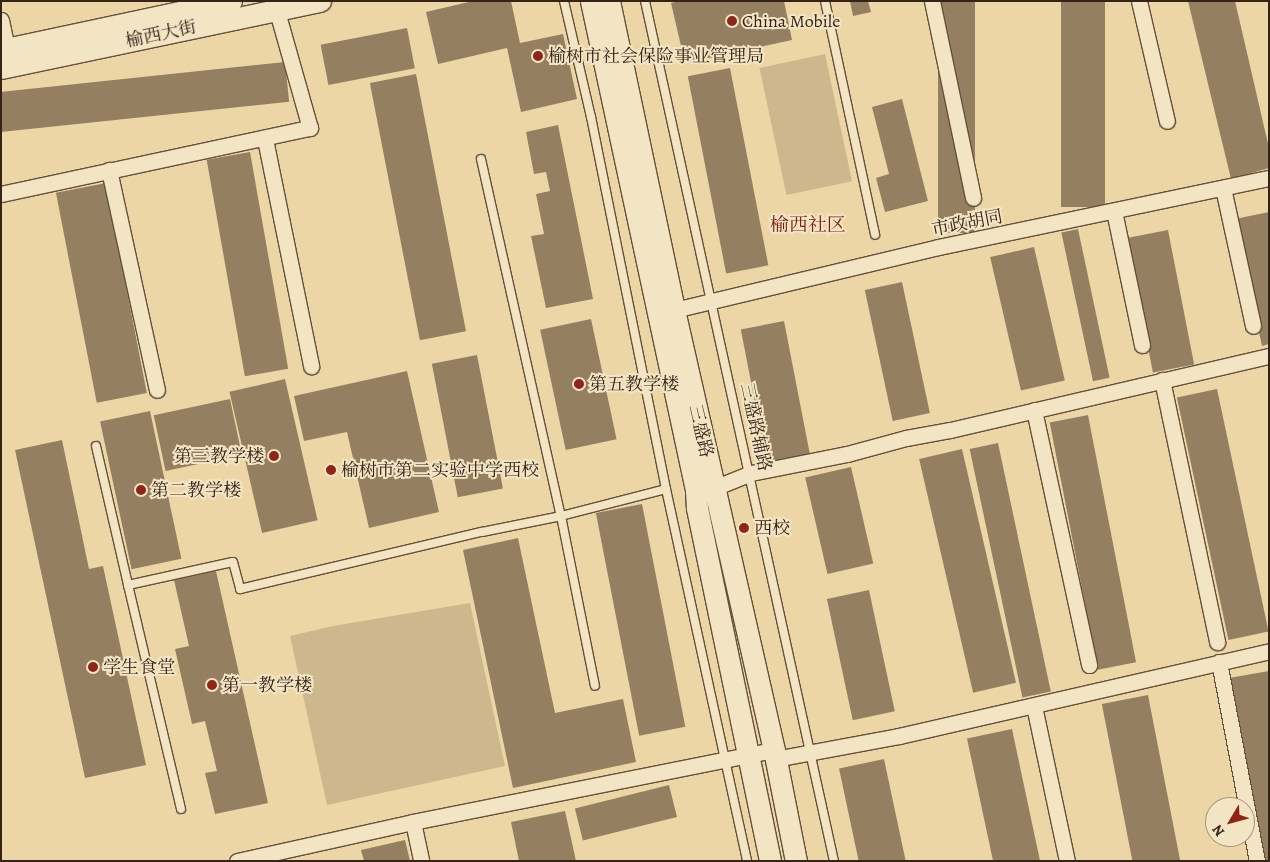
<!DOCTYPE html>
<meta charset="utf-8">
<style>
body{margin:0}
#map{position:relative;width:1270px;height:862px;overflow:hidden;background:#ecd6a5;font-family:Alegreya,"Noto Serif SC",serif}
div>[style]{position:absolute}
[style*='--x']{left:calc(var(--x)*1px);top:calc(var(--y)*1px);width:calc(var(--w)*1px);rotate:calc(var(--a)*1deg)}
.green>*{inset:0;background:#cdb88d;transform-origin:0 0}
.building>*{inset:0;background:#948061;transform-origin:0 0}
.roads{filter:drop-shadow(1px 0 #63503a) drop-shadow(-1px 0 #63503a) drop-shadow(0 1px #63503a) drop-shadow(0 -1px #63503a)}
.service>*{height:8px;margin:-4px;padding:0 4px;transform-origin:4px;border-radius:4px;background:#f3e4c4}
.minor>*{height:15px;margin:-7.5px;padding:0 7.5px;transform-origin:7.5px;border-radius:7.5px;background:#f3e4c4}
.secondary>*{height:21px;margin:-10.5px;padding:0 10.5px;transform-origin:10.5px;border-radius:10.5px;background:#f3e4c4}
.dots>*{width:14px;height:14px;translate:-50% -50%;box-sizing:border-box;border:2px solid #f3e4c4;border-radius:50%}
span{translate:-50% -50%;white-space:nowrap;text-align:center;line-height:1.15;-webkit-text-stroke:4px #f3e4c4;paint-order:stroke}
.poi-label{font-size:18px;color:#352317}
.left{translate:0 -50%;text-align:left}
.right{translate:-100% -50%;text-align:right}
.street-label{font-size:18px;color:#352317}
.neighbourhood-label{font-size:19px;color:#7a1f14}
.frame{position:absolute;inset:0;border:2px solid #352317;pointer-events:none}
.north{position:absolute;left:1205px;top:797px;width:50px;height:50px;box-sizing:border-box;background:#f3e4c4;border:1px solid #a7977f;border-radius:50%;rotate:233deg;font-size:14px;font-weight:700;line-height:20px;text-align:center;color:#352317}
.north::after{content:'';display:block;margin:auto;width:18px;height:22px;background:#8f2418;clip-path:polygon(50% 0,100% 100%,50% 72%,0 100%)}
</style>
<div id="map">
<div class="green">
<div style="left:825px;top:54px;width:130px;height:67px;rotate:78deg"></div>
<div style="clip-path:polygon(470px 603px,505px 766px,327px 805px,290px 636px,333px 626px)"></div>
</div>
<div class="building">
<div style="clip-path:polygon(473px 1px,511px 1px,520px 43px,563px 34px,577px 99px,521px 112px,507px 48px,438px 64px,426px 12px)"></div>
<div style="clip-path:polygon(679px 1px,784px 1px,792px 40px,685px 63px,671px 3px)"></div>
<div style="clip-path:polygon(850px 1px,868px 1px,871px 12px,853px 16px)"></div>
<div style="left:938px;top:1px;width:37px;height:232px"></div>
<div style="left:1061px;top:1px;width:44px;height:206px"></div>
<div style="clip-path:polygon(1188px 1px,1235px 1px,1269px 148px,1269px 168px,1231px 179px)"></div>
<div style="left:407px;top:28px;width:41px;height:88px;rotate:79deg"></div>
<div style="left:285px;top:62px;width:40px;height:290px;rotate:84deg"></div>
<div style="left:730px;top:68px;width:201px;height:43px;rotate:79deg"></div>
<div style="left:416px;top:74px;width:262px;height:47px;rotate:79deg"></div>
<div style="clip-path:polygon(902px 99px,928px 201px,885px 212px,876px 178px,889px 174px,872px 107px)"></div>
<div style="clip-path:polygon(558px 125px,593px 299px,546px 308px,531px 236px,544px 234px,536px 194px,550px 191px,546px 172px,534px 174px,526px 132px)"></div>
<div style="left:250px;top:152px;width:220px;height:44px;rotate:80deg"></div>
<div style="left:106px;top:183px;width:214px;height:51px;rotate:79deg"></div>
<div style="clip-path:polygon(1269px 212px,1269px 344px,1262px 346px,1235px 219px)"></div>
<div style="left:1078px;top:229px;width:152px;height:17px;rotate:78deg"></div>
<div style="left:1168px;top:230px;width:137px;height:42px;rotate:79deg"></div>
<div style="left:1034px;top:247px;width:137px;height:45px;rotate:77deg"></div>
<div style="left:902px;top:282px;width:134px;height:38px;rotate:78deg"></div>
<div style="left:591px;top:319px;width:123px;height:52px;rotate:78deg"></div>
<div style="left:784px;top:321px;width:136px;height:44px;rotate:79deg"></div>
<div style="left:477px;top:355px;width:136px;height:46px;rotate:79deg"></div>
<div style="clip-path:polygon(407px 371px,439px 512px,369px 528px,347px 432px,304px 441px,294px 396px)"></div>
<div style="left:285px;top:379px;width:145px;height:57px;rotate:77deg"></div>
<div style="left:1217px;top:389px;width:248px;height:41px;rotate:78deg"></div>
<div style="left:230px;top:399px;width:57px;height:78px;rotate:78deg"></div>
<div style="left:150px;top:411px;width:151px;height:51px;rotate:78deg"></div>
<div style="left:1088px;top:415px;width:252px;height:39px;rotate:79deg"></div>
<div style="clip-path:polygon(62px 440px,89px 569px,103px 566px,146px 765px,85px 778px,15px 450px)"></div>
<div style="left:998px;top:443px;width:254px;height:29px;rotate:78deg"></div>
<div style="left:962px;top:449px;width:240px;height:44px;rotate:77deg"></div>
<div style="left:851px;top:467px;width:99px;height:47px;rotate:77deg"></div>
<div style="left:642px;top:504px;width:227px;height:47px;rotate:79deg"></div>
<div style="clip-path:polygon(518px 538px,555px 713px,623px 699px,636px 762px,513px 788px,463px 550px)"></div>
<div style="clip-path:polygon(216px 571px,268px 803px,215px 814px,205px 773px,217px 771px,205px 721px,192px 724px,175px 649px,189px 646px,174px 580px)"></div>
<div style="left:869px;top:590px;width:124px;height:43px;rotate:78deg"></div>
<div style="clip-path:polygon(1269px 671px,1269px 861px,1265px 861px,1229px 678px)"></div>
<div style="left:1148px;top:695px;width:169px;height:47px;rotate:79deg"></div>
<div style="left:1012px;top:729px;width:135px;height:46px;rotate:78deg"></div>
<div style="left:884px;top:759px;width:104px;height:46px;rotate:78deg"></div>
<div style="left:669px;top:785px;width:33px;height:97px;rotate:76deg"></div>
<div style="clip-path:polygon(565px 811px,576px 861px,519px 861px,511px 822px)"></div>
<div style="clip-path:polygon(405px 840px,410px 861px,364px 861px,361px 850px)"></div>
</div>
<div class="roads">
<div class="service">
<div style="--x:564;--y:1;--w:119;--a:76.9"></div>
<div style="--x:591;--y:117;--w:379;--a:78.6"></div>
<div style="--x:666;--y:489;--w:381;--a:77.7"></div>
<div style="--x:645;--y:1;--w:881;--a:77.61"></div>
<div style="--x:825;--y:1;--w:239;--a:77.9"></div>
<div style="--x:481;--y:159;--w:366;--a:77.4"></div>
<div style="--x:561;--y:516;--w:173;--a:78.7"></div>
<div style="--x:96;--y:446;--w:143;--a:77"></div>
<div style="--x:181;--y:809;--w:230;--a:-103.3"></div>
<div style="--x:128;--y:585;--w:107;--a:-12.4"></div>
<div style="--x:233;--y:562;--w:28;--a:75"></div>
<div style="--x:240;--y:589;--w:249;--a:-13.3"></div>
<div style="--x:482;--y:532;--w:81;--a:-11.4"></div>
<div style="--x:561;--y:516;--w:108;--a:-14.4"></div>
</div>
<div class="minor">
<div style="--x:932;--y:1;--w:201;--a:78.2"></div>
<div style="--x:1139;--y:1;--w:123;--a:76.9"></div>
<div style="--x:1;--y:20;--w:30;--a:78"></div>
<div style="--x:265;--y:139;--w:232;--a:78.5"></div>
<div style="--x:109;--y:170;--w:225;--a:77.7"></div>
<div style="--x:1223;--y:188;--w:141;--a:77.7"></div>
<div style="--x:1;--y:194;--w:316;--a:-12.1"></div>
<div style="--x:310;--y:128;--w:132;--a:-105.8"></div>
<div style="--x:1114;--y:211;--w:137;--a:78.2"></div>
<div style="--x:674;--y:310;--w:271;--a:-13.4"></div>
<div style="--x:938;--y:247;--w:338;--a:-11.8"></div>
<div style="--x:1162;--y:380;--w:268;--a:78.1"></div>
<div style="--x:1034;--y:410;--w:261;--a:77.8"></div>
<div style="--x:714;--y:488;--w:40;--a:-22"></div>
<div style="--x:751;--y:473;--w:98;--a:-11.2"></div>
<div style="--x:847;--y:454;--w:61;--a:-15.2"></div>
<div style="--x:906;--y:438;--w:45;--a:-10.3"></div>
<div style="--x:950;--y:430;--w:327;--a:-13.1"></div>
<div style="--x:1219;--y:662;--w:203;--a:79.2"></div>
<div style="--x:1034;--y:706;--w:158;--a:78"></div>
<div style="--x:775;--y:759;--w:126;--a:-10.5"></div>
<div style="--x:899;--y:736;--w:380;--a:-12.9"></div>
<div style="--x:413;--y:822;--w:40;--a:78"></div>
<div style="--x:237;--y:861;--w:180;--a:-12.5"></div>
<div style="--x:413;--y:822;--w:368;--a:-11.3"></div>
</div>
<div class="secondary">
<div style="--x:591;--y:1;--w:500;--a:77.88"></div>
<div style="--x:696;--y:490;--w:18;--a:87"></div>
<div style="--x:697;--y:508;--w:360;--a:78.3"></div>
<div style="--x:609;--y:1;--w:316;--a:78.1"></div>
<div style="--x:674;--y:310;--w:451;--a:77.2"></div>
<div style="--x:774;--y:750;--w:113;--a:78.8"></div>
<div style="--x:1;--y:50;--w:235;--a:-12"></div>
<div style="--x:1;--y:68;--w:326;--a:-11.9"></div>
</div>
</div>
<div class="dots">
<div style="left:732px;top:21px;background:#8f2418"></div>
<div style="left:538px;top:56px;background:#8f2418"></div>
<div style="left:579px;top:384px;background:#8f2418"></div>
<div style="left:274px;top:456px;background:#8f2418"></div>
<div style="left:331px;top:470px;background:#8f2418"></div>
<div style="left:141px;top:490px;background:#8f2418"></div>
<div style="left:744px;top:528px;background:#8f2418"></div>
<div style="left:93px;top:667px;background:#8f2418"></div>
<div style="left:212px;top:685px;background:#8f2418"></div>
</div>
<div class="poi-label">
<span class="left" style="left:742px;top:21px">China Mobile</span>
<span class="left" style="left:548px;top:56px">榆树市社会保险事业管理局</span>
<span class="left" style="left:589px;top:384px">第五教学楼</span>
<span class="right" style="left:264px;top:456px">第三教学楼</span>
<span class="left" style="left:341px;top:470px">榆树市第二实验中学西校</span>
<span class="left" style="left:151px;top:490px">第二教学楼</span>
<span class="left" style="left:754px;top:528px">西校</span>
<span class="left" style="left:103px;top:667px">学生食堂</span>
<span class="left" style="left:222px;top:685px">第一教学楼</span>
</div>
<div class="street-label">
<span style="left:161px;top:34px;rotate:-12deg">榆西大街</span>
<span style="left:967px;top:223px;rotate:-11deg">市政胡同</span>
<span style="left:756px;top:427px;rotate:78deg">三盛路辅路</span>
<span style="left:701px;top:431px;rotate:77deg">三盛路</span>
</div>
<div class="neighbourhood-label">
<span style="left:808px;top:226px">榆西社区</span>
</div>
<div class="frame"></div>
<div class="north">N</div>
</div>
